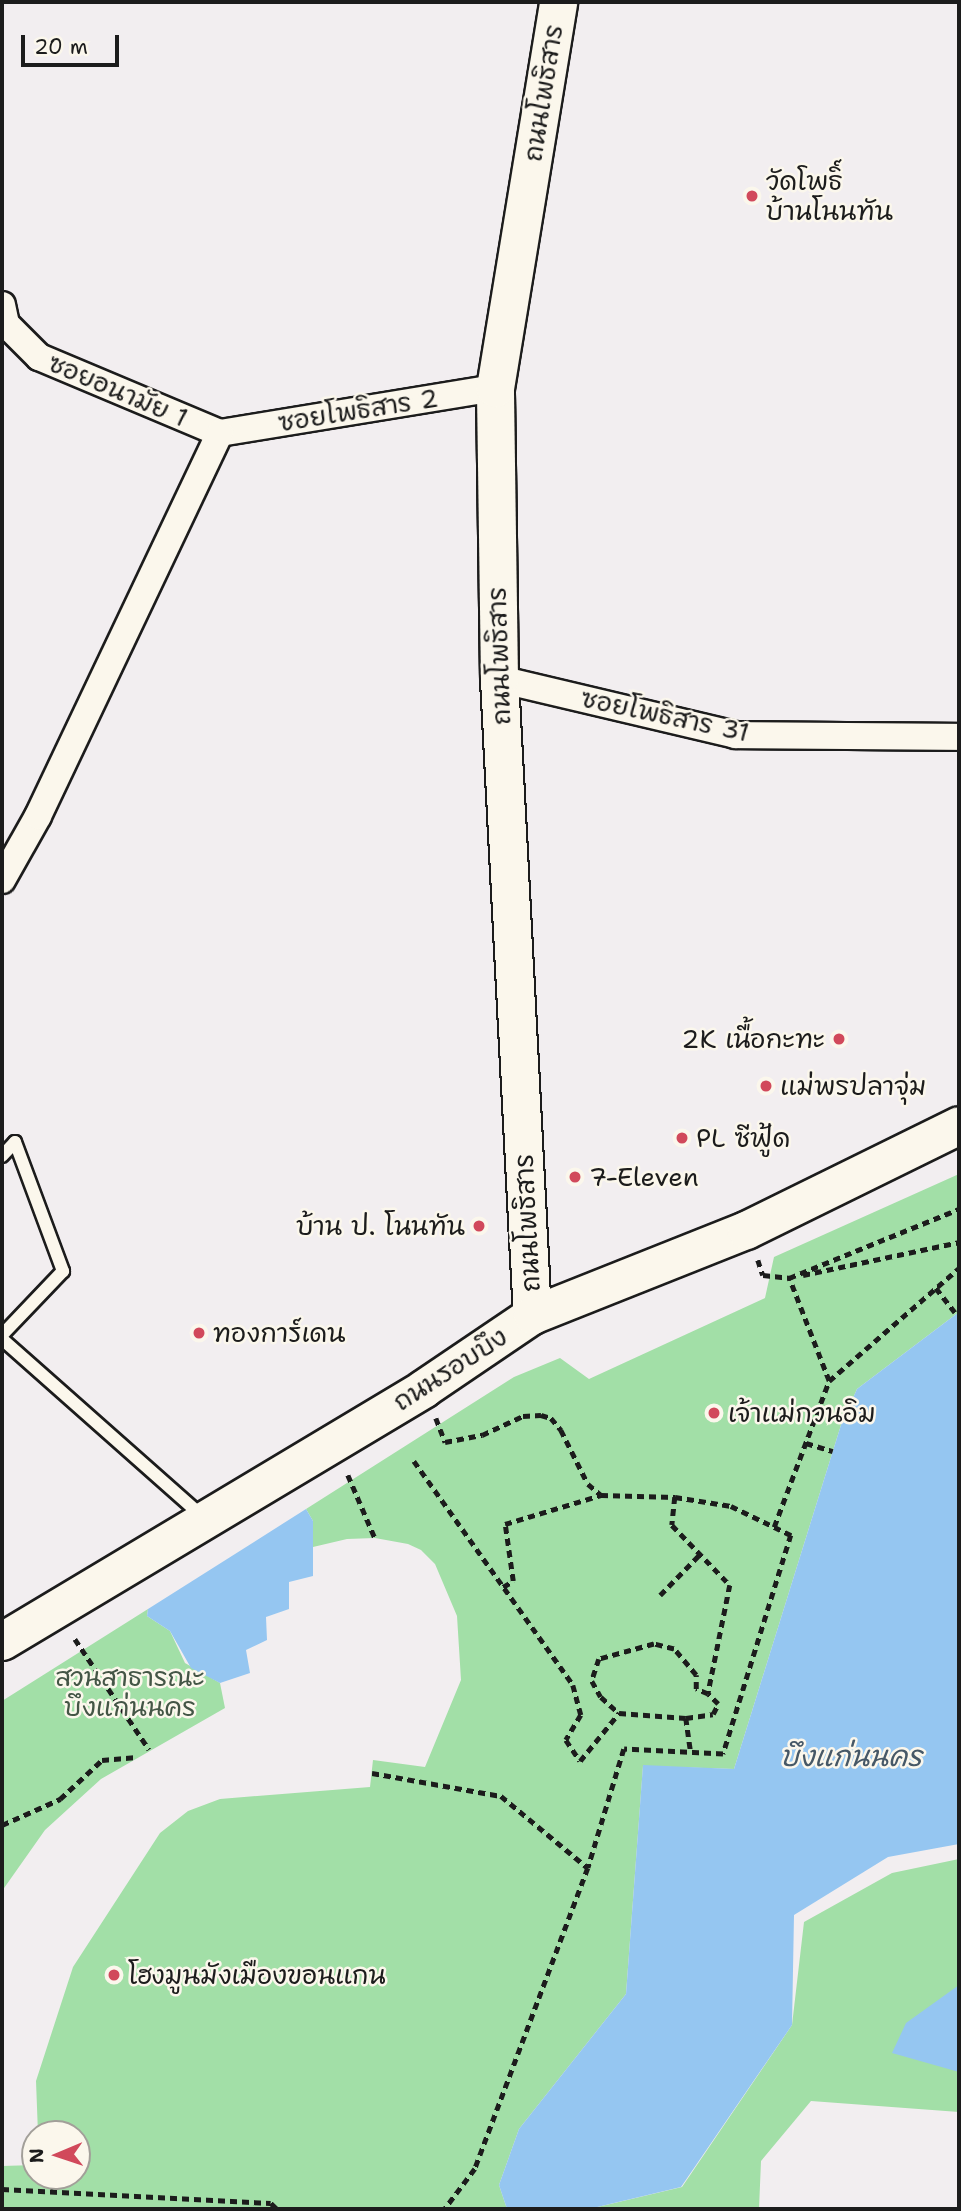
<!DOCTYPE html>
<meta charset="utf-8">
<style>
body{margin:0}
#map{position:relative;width:961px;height:2211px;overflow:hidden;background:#f2eef0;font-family:"Shantell Sans","Playpen Sans Thai",sans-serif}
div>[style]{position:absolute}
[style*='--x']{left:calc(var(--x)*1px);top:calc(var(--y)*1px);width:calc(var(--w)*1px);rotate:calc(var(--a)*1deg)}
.green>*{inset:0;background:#a2dfa7}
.water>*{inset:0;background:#95c6f1}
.path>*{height:4.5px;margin-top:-2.25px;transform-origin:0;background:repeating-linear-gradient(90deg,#1c1c1c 0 7px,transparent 0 12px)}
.roads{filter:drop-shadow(2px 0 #1c1c1c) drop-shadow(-2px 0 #1c1c1c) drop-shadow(0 2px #1c1c1c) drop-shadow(0 -2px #1c1c1c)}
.lane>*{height:12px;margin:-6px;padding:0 6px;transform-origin:6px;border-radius:6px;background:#fbf7ec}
.street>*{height:26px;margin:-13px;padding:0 13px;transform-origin:13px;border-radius:13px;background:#fbf7ec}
.secondary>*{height:37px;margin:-18.5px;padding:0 18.5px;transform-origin:18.5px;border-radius:18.5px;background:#fbf7ec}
.dots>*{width:19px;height:19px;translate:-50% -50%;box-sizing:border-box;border:4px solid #fbf7ec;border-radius:50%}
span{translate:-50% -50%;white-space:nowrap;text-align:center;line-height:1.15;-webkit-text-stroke:5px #fbf7ec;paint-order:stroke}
.street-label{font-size:26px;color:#1c1c1c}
.poi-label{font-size:26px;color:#1c1c1c}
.left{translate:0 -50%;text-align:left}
.right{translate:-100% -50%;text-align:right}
.park-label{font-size:26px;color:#445646}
.water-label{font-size:28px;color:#465867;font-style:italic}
.frame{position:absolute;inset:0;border:4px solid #1c1c1c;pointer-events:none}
.north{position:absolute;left:21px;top:2120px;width:70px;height:70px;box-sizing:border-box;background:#fbf7ec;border:2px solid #a29f99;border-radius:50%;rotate:268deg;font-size:19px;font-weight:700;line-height:28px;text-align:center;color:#1c1c1c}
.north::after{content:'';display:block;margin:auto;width:24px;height:32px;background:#d1495b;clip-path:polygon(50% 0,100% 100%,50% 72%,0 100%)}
.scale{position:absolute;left:21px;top:35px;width:98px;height:32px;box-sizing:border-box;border:4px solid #1c1c1c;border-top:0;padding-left:9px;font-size:21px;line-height:24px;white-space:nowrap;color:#1c1c1c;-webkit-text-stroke:5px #fbf7ec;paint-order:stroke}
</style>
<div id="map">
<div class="green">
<div style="clip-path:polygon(959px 1174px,959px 1312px,857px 1389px,841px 1425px,734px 1769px,643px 1766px,626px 1994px,519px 2129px,499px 2185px,507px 2209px,2px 2209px,2px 2166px,35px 2165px,35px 2176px,77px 2176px,77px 2134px,38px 2134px,36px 2081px,73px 1967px,160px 1833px,188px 1811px,220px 1799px,370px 1787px,373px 1760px,425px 1767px,461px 1680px,457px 1616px,435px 1564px,421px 1550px,408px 1544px,375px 1538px,347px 1539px,313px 1547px,313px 1521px,306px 1509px,514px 1377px,560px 1358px,589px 1379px,765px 1298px,774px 1257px)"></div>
<div style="clip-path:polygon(148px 1609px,147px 1616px,170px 1631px,185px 1663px,220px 1683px,225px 1708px,101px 1779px,45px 1830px,2px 1891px,2px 1701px)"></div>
<div style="clip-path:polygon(959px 1859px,959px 2112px,811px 2101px,761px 2161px,759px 2209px,589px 2209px,682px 2187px,792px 2025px,804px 1922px,892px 1873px)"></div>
</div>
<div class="water">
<div style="clip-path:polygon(959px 1312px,959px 1844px,888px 1857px,794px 1915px,792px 2025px,681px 2187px,589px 2209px,507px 2209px,499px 2185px,519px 2129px,626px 1994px,643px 1765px,734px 1769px,841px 1425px,857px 1389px)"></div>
<div style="clip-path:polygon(306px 1509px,313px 1521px,313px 1576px,289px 1582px,289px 1609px,266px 1617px,267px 1640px,246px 1650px,250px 1673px,220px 1683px,191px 1668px,170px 1631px,147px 1616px,148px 1609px)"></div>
<div style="clip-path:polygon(959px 1985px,959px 2072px,892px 2053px,906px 2023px)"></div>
</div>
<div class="path">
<div style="--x:758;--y:1260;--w:16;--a:72"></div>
<div style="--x:763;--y:1275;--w:28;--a:6"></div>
<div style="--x:803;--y:1275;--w:159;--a:-11.9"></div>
<div style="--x:936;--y:1288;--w:31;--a:52"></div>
<div style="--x:829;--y:1381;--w:110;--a:-111.2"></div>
<div style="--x:789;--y:1278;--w:183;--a:-22.1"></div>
<div style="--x:436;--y:1418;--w:26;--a:69"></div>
<div style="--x:445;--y:1442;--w:38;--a:-11"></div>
<div style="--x:482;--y:1435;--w:45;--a:-24.9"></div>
<div style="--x:523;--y:1416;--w:18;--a:-3"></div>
<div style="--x:541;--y:1415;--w:10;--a:17"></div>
<div style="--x:551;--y:1418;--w:16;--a:50"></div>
<div style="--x:561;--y:1430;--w:60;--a:63.4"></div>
<div style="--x:588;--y:1484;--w:17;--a:40"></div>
<div style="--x:601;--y:1495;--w:74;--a:1.5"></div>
<div style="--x:675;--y:1497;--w:57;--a:9.1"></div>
<div style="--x:731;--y:1506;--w:67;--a:25.8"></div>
<div style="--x:791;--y:1535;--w:229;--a:107.2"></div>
<div style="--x:723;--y:1754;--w:99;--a:-177.1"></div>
<div style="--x:624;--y:1749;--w:124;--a:106.8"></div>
<div style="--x:806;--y:1443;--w:28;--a:17"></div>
<div style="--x:414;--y:1461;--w:275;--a:54.6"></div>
<div style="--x:573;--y:1685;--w:31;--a:75"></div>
<div style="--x:581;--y:1715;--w:29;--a:121"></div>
<div style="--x:566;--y:1740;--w:25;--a:56"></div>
<div style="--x:580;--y:1761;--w:62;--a:-50.9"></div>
<div style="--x:348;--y:1475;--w:69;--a:66.8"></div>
<div style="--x:675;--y:1497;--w:28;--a:96"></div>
<div style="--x:672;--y:1525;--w:83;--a:46"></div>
<div style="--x:730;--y:1585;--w:111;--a:101.4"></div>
<div style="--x:774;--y:1527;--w:156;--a:-69.4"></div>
<div style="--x:829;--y:1381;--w:172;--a:-41"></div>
<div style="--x:503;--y:1587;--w:12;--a:-31"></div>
<div style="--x:513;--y:1581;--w:58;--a:-98"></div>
<div style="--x:505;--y:1524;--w:100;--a:-16.8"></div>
<div style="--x:660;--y:1595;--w:57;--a:-45.7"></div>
<div style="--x:75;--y:1639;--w:133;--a:56.1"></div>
<div style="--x:686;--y:1718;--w:27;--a:-8"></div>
<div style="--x:713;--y:1714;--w:11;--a:-63"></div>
<div style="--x:718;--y:1704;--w:14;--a:-135"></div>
<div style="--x:708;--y:1694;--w:13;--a:-157"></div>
<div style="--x:696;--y:1689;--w:14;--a:-90"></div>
<div style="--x:696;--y:1675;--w:34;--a:-130"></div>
<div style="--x:674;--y:1649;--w:21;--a:-166"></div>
<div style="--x:654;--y:1644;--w:57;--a:164.7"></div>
<div style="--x:599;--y:1659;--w:23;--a:108"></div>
<div style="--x:592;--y:1681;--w:18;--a:61"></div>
<div style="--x:601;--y:1697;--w:24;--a:42"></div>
<div style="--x:619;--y:1713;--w:67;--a:4.3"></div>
<div style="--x:686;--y:1718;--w:34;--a:82"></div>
<div style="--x:372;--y:1773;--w:131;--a:10.1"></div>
<div style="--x:501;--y:1796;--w:113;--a:39.6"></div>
<div style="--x:588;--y:1868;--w:322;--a:110.6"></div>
<div style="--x:475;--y:2169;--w:50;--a:126.9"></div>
<div style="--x:2;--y:1825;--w:64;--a:-24.1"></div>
<div style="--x:60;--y:1799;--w:57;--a:-42.9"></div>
<div style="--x:102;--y:1760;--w:35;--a:-5"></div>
<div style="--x:46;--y:2176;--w:15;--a:58"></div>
<div style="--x:2;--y:2189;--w:269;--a:3"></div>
<div style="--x:271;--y:2203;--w:8;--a:45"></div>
<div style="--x:277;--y:2209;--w:10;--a:0"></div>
</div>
<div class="roads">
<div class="lane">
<div style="--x:2;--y:1156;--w:19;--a:-47"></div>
<div style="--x:15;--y:1142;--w:138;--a:69.6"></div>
<div style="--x:63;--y:1271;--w:88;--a:133.6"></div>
<div style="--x:2;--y:1339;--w:267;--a:41.5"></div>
</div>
<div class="street">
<div style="--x:2;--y:305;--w:19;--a:78"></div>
<div style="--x:6;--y:324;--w:47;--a:45"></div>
<div style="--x:39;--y:357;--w:196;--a:22.8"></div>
<div style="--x:220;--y:433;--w:279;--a:-9.3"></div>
<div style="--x:499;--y:679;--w:243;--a:13.3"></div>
<div style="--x:735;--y:735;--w:224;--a:0.5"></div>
<div style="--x:2;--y:880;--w:73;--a:-60.6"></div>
<div style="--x:38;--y:816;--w:424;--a:-64.6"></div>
</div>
<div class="secondary">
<div style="--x:532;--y:1315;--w:637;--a:-92.97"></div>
<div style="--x:499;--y:679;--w:291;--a:-90.8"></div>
<div style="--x:495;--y:388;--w:391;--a:-80.7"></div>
<div style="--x:2;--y:1641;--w:492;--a:-30.9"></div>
<div style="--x:424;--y:1388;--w:130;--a:-34.1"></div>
<div style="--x:532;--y:1315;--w:230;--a:-21.7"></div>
<div style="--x:746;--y:1230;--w:237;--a:-26.2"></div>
</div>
</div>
<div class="dots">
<div style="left:752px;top:196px;background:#d1495b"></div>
<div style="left:839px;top:1039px;background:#d1495b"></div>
<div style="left:766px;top:1086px;background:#d1495b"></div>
<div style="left:682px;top:1138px;background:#d1495b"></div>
<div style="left:575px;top:1177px;background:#d1495b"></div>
<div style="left:479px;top:1226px;background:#d1495b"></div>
<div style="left:199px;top:1333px;background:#d1495b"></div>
<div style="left:714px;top:1413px;background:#d1495b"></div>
<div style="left:114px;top:1975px;background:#d1495b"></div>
</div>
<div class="street-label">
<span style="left:543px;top:93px;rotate:-81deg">ถนนโพธิสาร</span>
<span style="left:118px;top:390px;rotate:23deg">ซอยอนามัย 1</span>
<span style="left:358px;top:410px;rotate:-9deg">ซอยโพธิสาร 2</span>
<span style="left:499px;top:656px;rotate:-92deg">ถนนโพธิสาร</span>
<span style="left:665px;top:715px;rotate:12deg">ซอยโพธิสาร 31</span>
<span style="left:527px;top:1223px;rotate:-93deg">ถนนโพธิสาร</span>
<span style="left:450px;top:1369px;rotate:-33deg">ถนนรอบบึง</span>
</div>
<div class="poi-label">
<span class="left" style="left:766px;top:196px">วัดโพธิ์<br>บ้านโนนทัน</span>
<span class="right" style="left:825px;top:1039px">2K เนื้อกะทะ</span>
<span class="left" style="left:780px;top:1086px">แม่พรปลาจุ่ม</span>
<span class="left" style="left:696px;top:1138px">PL ซีฟู้ด</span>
<span class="left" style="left:589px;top:1177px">7-Eleven</span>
<span class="right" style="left:465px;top:1226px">บ้าน ป. โนนทัน</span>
<span class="left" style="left:213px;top:1333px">ทองการ์เดน</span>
<span class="left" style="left:728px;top:1413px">เจ้าแม่กวนอิม</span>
<span class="left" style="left:128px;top:1975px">โฮงมูนมังเมืองขอนแกน</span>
</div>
<div class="park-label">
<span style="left:130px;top:1692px">สวนสาธารณะ<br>บึงแก่นนคร</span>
</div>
<div class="water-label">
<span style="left:851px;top:1756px">บึงแก่นนคร</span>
</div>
<div class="frame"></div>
<div class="north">N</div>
<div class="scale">20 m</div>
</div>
